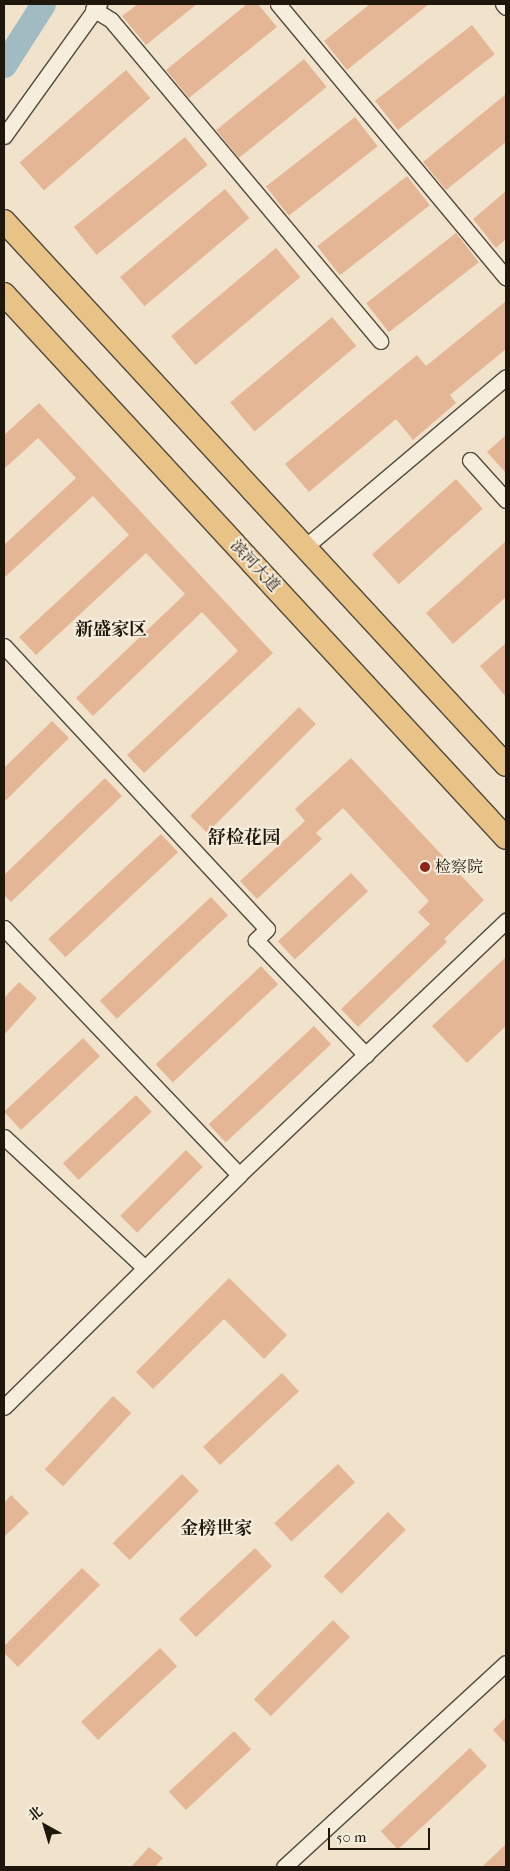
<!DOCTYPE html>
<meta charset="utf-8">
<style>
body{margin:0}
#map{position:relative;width:510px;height:1871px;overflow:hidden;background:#f1e3cb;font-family:"IM FELL French Canon","Noto Serif SC",serif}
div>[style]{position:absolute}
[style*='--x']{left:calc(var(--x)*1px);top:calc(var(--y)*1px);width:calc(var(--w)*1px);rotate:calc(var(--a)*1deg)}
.river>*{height:25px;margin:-12.5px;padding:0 12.5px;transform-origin:12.5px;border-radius:12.5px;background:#a1bbc3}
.building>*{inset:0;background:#e5b695;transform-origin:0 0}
.roads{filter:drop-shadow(1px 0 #544a3c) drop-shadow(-1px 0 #544a3c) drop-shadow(0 1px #544a3c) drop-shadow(0 -1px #544a3c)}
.street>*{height:15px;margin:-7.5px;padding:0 7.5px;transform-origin:7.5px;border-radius:7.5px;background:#f6eddd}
.primary>*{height:22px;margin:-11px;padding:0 11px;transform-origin:11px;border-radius:11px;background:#e8c286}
.dots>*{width:14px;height:14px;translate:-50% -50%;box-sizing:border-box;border:2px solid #f6eddd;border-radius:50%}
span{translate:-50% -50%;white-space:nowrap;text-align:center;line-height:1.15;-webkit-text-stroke:4px #f6eddd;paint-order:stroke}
.street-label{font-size:16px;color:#20170c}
.poi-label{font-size:16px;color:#20170c}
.left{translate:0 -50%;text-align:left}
.neighbourhood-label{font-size:18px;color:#20170c;font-weight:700}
.frame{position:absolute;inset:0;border:5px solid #20170c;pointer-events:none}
.north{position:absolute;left:20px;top:1801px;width:50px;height:50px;-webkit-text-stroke:4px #f6eddd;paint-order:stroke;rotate:321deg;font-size:14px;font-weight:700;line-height:20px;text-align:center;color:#20170c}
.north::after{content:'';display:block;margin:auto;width:18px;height:22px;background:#20170c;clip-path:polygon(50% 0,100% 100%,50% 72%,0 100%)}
.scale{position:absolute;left:328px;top:1828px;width:102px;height:22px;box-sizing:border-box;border:2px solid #20170c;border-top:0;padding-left:6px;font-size:15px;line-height:18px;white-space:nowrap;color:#20170c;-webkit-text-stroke:4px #f6eddd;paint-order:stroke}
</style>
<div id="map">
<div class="river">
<div style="--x:4;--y:65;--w:72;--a:-57.4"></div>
</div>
<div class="building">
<div style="clip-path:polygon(138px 4px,197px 4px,146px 45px,122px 16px)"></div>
<div style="clip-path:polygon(247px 4px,258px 4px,277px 27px,189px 98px,166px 70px)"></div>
<div style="clip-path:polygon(370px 4px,429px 4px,347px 70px,324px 41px)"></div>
<div style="left:472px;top:25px;width:37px;height:123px;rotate:52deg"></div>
<div style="left:304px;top:59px;width:36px;height:113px;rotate:51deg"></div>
<div style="left:126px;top:70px;width:37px;height:141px;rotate:49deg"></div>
<div style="clip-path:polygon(506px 94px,506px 142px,446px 190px,423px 162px)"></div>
<div style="left:355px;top:117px;width:37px;height:113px;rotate:52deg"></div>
<div style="left:185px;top:137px;width:36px;height:143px;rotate:51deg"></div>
<div style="left:407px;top:176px;width:37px;height:114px;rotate:52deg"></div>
<div style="left:225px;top:189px;width:38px;height:137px;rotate:50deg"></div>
<div style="clip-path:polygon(506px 191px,506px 239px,496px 248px,473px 219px)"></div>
<div style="left:456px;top:233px;width:37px;height:114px;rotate:52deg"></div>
<div style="left:276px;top:248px;width:38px;height:137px;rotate:50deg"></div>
<div style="clip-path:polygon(506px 301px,506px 349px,450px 395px,456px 403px,413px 440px,396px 419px,309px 492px,285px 464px,417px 355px,426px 366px)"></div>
<div style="left:332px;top:317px;width:38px;height:133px;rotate:50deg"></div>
<div style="clip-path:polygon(39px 403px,273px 653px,144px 773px,127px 755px,238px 651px,202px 612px,93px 716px,76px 698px,185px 594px,146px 553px,36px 655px,19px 637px,129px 535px,93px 496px,4px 578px,4px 545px,76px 478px,38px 438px,4px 469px,4px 435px)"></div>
<div style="clip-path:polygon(506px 435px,506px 473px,487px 452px)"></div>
<div style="left:456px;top:479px;width:40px;height:113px;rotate:48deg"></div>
<div style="clip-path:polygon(506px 541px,506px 597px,453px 644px,426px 613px)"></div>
<div style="clip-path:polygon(506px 643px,506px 697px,480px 666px)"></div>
<div style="left:299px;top:707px;width:24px;height:154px;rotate:45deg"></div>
<div style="clip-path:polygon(52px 721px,69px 738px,4px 802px,4px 768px)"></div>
<div style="clip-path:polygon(351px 758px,484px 900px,444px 939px,447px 942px,358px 1027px,341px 1009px,430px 924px,418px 912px,429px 901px,343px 808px,316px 833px,322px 839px,257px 899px,240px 881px,305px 821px,295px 809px)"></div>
<div style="clip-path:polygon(105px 778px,122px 796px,11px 902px,4px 895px,4px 875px)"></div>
<div style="left:161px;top:834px;width:25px;height:154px;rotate:47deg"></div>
<div style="left:351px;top:873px;width:25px;height:100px;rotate:47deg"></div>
<div style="left:211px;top:897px;width:25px;height:152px;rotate:47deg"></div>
<div style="clip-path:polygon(506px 957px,506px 1026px,467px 1063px,432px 1026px)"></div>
<div style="left:261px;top:966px;width:25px;height:144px;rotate:47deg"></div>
<div style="clip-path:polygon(19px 982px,37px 998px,4px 1035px,4px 998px)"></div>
<div style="left:314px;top:1026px;width:25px;height:144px;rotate:47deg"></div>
<div style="left:83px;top:1038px;width:25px;height:108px;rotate:47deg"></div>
<div style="left:136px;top:1095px;width:23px;height:100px;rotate:47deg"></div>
<div style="left:186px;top:1150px;width:24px;height:93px;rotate:45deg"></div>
<div style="clip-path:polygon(229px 1278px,287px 1335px,264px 1359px,224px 1319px,153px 1389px,136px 1372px)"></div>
<div style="left:282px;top:1373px;width:25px;height:108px;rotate:47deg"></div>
<div style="left:113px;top:1396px;width:25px;height:100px;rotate:43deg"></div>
<div style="left:338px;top:1464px;width:25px;height:87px;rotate:47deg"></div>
<div style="left:182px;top:1474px;width:24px;height:98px;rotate:45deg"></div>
<div style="clip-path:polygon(11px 1495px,29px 1513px,4px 1537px,4px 1503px)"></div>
<div style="left:388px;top:1512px;width:25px;height:91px;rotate:45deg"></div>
<div style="left:255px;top:1548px;width:25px;height:104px;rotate:47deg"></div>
<div style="clip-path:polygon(82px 1568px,100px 1585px,18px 1667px,4px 1653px,4px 1646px)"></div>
<div style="left:333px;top:1620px;width:24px;height:112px;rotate:45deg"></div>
<div style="left:160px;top:1648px;width:25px;height:108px;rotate:47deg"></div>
<div style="clip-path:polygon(506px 1717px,506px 1744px,493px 1730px)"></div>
<div style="left:234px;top:1731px;width:25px;height:89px;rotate:47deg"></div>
<div style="left:470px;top:1748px;width:25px;height:122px;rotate:47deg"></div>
<div style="clip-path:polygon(506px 1844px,506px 1867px,482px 1867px)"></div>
<div style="clip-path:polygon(149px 1847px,163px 1858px,155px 1867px,131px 1867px)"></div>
</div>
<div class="roads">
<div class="street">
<div style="--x:278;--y:4;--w:356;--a:50.2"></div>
<div style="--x:503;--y:4;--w:4;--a:45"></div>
<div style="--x:93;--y:9;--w:21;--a:31"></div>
<div style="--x:111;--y:20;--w:419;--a:50"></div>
<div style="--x:4;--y:136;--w:163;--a:-54.3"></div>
<div style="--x:470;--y:460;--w:54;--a:48"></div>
<div style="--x:305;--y:547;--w:263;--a:-40.2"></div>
<div style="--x:4;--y:646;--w:386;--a:47.1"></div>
<div style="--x:267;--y:929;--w:16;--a:135"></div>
<div style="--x:256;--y:940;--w:159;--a:46.3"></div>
<div style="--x:4;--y:928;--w:341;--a:46.4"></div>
<div style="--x:4;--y:1137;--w:192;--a:42.9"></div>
<div style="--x:4;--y:1407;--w:330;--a:-44.6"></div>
<div style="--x:239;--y:1175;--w:369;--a:-43.6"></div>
<div style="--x:284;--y:1867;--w:301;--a:-42.6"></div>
</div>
<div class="primary">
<div style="--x:4;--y:221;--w:740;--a:47.3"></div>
<div style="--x:4;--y:294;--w:740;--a:47.3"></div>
</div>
</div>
<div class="dots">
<div style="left:425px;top:867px;background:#8f2418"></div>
</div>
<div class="street-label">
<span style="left:255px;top:566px;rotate:47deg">滨河大道</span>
</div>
<div class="poi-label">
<span class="left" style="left:435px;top:867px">检察院</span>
</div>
<div class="neighbourhood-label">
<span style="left:111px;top:630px">新盛家区</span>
<span style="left:244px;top:838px">舒检花园</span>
<span style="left:216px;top:1529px">金榜世家</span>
</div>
<div class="frame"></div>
<div class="north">北</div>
<div class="scale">50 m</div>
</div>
